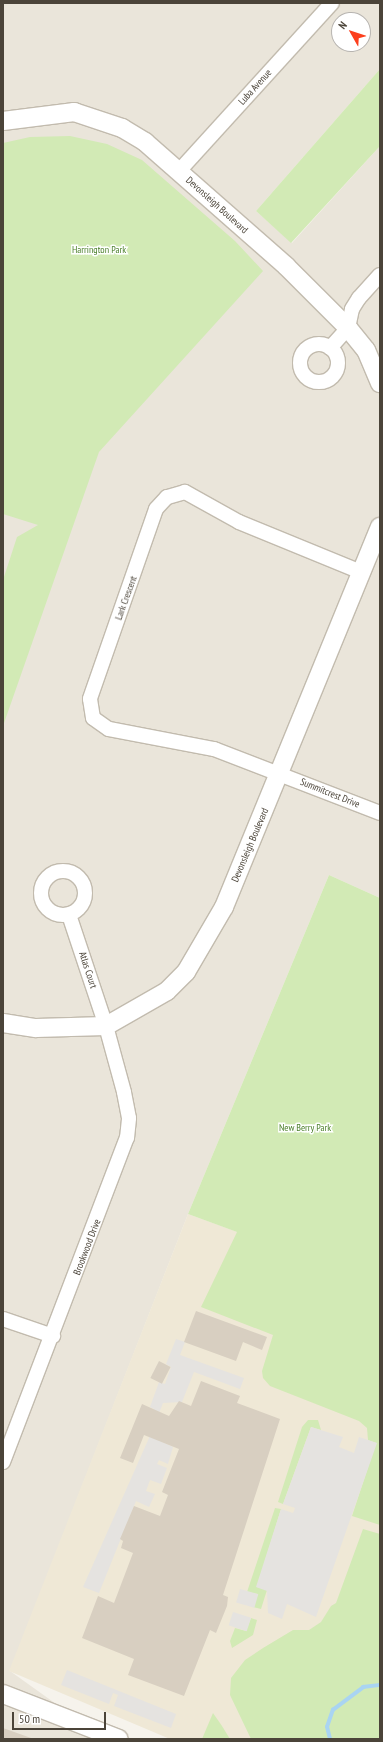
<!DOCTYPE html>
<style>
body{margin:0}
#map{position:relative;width:383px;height:1742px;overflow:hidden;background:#f6f3ec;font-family:"PT Sans Narrow",sans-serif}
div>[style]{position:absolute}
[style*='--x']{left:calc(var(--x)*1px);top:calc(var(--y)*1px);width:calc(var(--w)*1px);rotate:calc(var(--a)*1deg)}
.residential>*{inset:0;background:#eae5da}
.education>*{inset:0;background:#efe8d6}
.green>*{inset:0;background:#d2eab5}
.parking>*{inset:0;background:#e5e3e0;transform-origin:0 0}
.stream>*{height:3.5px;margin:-1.75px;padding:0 1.75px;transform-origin:1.75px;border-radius:1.75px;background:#a9d4f2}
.building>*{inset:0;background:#d8cfc1;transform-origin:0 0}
.roads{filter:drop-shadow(1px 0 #c2bbae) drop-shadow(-1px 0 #c2bbae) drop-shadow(0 1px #c2bbae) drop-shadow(0 -1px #c2bbae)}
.minor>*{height:14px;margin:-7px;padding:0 7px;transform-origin:7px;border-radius:7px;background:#fff}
.minor>.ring{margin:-7px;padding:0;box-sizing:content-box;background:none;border:14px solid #fff;border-radius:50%}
.tertiary>*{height:18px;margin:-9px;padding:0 9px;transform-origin:9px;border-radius:9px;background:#fff}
span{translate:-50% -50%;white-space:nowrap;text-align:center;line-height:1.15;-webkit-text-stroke:3px #fff;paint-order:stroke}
.street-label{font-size:10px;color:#4b4439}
.park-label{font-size:10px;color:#4a7f2a}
.frame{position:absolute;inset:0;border:4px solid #4b4439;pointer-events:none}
.north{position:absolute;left:331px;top:12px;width:40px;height:40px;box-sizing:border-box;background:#fff;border:1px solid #b7b4b0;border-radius:50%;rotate:309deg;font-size:11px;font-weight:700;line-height:16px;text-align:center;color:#4b4439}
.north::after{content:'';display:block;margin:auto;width:14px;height:18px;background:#fc3f1d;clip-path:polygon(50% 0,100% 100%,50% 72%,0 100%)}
.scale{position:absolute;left:12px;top:1712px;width:94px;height:18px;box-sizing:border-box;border:2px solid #4b4439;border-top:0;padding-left:5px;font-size:12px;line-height:14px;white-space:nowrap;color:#4b4439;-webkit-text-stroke:3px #fff;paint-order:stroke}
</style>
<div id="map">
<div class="residential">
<div style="clip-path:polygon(evenodd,3px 3px,380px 3px,380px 69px,256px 211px,292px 243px,380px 146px,380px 898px,329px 875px,188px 1214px,10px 1671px,105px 1739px,3px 1739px,3px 3px,339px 20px,363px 20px,363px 44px,339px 44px,339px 20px)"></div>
</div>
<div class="education">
<div style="clip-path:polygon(380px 1212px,380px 1571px,250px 1735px,251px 1739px,170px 1739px,9px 1671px,188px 1214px,243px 1234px)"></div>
</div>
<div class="green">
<div style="clip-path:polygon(380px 69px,380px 146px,291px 243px,256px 211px)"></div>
<div style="clip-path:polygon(70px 136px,107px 144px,142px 160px,235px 241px,263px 271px,99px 452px,3px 726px,3px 580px,17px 537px,38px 525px,3px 514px,3px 143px,30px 137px)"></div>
<div style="clip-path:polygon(329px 875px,380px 898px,380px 1525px,352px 1516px,376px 1443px,368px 1440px,367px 1428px,359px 1421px,270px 1386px,263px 1378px,262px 1371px,273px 1335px,201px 1307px,237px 1232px,188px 1214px)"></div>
<div style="clip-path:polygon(308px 1420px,318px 1420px,321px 1430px,311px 1427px,283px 1504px,278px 1502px,302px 1427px)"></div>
<div style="clip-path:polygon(275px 1508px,281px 1509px,257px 1587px,267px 1590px,261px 1609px,253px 1607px,258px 1594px,247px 1592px)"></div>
<div style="clip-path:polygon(363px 1529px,380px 1534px,380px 1739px,251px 1739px,230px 1695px,231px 1678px,245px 1660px,263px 1648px,293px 1630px,309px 1630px,321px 1622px,331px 1606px,336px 1603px)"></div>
<div style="clip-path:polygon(251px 1618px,257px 1620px,253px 1635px,232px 1648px,230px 1641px,235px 1628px,246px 1631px)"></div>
<div style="clip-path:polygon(213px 1713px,222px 1726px,230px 1739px,202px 1739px)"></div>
</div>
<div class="parking">
<div style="clip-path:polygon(176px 1339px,185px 1342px,180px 1355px,244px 1378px,240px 1389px,194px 1372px,182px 1402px,163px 1403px,150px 1436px,173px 1447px,168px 1464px,159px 1460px,157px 1464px,167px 1468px,161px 1484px,150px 1480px,146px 1491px,155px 1494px,149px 1507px,136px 1501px,99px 1593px,83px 1587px,149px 1438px,148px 1427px,154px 1409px,150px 1407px,159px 1382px,165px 1384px,171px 1367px,166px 1364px)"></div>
<div style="clip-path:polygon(311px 1427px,343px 1437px,339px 1447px,354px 1453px,359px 1437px,377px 1443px,316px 1617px,287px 1604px,282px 1619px,268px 1613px,267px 1591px,256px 1587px,281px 1509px,293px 1513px,294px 1511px,295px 1508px,283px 1504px)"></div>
<div style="left:240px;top:1589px;width:19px;height:14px;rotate:16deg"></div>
<div style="left:233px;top:1612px;width:19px;height:14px;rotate:18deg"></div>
<div style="clip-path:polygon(67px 1670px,176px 1714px,171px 1728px,114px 1706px,118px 1695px,113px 1693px,109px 1704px,61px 1685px)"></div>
</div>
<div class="stream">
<div style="--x:330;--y:1739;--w:12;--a:-104"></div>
<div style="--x:327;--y:1727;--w:18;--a:-71"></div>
<div style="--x:333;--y:1710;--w:38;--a:-37"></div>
<div style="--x:363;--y:1687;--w:17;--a:-7"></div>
</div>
<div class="building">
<div style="clip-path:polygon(196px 1311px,267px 1337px,262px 1350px,243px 1342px,236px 1361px,184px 1342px)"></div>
<div style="left:159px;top:1361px;width:13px;height:19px;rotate:27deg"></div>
<div style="clip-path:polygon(201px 1381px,240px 1396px,237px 1403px,280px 1419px,223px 1595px,228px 1597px,227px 1606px,216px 1633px,210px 1630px,184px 1696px,128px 1675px,134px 1659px,82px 1638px,98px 1596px,114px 1603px,133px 1553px,121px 1548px,123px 1541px,120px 1539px,134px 1506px,160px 1516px,168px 1495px,162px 1492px,179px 1449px,144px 1435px,133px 1463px,120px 1458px,142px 1404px,169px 1416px,179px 1401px,191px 1406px)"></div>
<div style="clip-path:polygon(3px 1728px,31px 1738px,31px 1739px,3px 1739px)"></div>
</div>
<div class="roads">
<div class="minor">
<div style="--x:179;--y:171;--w:227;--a:-47.7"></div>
<div class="ring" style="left:300px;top:344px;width:24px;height:24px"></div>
<div style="--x:330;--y:348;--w:27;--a:-48"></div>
<div style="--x:348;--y:328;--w:19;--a:-78"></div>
<div style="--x:352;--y:309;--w:13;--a:-58"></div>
<div style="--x:359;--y:298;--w:31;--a:-48"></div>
<div style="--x:361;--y:572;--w:132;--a:-157.7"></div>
<div style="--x:239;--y:522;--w:62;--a:-150.9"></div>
<div style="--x:185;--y:492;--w:19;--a:164"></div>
<div style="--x:167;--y:497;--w:16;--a:133"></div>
<div style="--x:156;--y:509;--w:201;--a:109.2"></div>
<div style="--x:90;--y:699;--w:19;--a:81"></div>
<div style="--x:93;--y:718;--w:19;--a:35"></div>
<div style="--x:109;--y:729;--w:107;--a:10.8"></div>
<div style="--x:214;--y:749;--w:178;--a:21.1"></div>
<div class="ring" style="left:41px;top:871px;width:30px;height:30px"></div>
<div style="--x:3;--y:1319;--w:53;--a:18.8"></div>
<div style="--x:3;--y:1462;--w:347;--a:-69.1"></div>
<div style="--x:127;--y:1138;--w:20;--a:-84"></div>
<div style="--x:129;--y:1118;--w:26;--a:-101"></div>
<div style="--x:124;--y:1092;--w:68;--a:-105.3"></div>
<div style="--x:106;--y:1026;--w:117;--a:-108.4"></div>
</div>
<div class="tertiary">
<div style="--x:3;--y:121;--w:72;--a:-7.2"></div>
<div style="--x:74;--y:112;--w:51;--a:18.4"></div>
<div style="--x:122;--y:128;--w:27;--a:31"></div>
<div style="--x:145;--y:142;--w:188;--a:41.3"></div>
<div style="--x:286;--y:266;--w:88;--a:45"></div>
<div style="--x:348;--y:328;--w:28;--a:51"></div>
<div style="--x:366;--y:350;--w:36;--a:67"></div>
<div style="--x:3;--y:1023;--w:33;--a:9"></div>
<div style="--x:36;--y:1028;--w:70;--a:-1.6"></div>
<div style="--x:106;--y:1026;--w:70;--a:-29.8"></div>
<div style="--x:167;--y:991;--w:27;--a:-45"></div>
<div style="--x:186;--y:972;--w:75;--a:-59.7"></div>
<div style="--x:224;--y:907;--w:411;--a:-67.7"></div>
<div style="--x:3;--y:1694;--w:124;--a:21.2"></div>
</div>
</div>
<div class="street-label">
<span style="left:255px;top:87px;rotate:-48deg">Luba Avenue</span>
<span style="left:217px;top:205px;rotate:42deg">Devonsleigh Boulevard</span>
<span style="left:126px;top:598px;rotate:-70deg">Lark Crescent</span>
<span style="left:330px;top:793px;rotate:22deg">Summitcrest Drive</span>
<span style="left:250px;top:845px;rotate:-67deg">Devonsleigh Boulevard</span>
<span style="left:88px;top:970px;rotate:72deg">Atlas Court</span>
<span style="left:87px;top:1247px;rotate:-69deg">Brookwood Drive</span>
</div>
<div class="park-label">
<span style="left:99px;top:250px">Harrington Park</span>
<span style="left:305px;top:1128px">New Berry Park</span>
</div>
<div class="frame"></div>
<div class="north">N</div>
<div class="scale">50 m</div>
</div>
